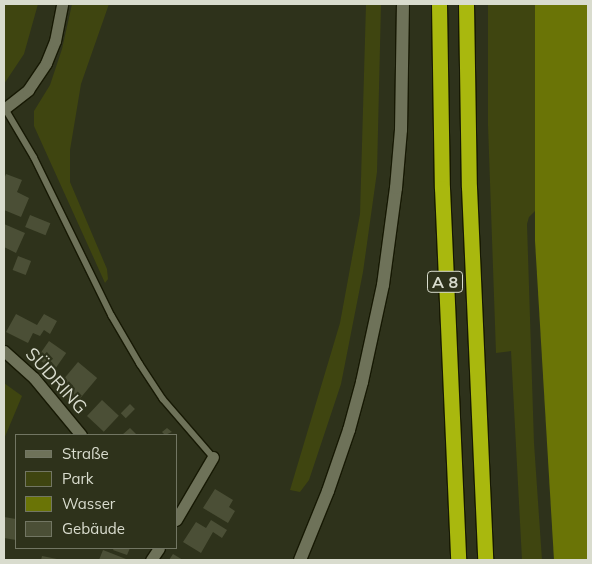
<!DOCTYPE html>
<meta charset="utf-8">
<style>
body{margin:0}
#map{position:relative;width:592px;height:564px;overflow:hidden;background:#2e321b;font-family:Mulish,sans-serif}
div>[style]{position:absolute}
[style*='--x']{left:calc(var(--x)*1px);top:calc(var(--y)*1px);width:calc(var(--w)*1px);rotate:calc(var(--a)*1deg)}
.green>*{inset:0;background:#3f4510}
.water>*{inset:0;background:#6a7406}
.building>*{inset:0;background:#4b4f36;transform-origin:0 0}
.roads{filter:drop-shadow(1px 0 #171904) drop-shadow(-1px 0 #171904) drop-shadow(0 1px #171904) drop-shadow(0 -1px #171904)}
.service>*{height:5.5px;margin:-2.75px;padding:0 2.75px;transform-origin:2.75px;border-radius:2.75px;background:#6e7259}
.minor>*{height:11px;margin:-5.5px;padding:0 5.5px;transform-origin:5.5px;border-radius:5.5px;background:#6e7259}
.secondary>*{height:12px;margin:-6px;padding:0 6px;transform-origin:6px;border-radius:6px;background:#6e7259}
.motorway>*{height:15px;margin:-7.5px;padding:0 7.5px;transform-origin:7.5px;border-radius:7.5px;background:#a9b80e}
span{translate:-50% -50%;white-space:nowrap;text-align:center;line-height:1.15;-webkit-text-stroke:4.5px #2e321b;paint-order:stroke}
.shield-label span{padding:1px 4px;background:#2e321b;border:1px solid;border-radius:4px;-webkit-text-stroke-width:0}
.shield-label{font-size:16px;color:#d9dcce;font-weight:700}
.street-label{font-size:18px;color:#d9dcce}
.frame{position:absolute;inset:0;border:5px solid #d9dcce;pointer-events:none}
.legend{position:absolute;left:15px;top:434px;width:162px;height:115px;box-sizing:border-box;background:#2e321b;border:1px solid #727663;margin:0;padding:6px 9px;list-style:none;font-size:15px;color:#d9dcce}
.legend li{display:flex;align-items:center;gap:10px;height:25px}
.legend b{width:25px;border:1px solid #727663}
</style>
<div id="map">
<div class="green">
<div style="clip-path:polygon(4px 4px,38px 4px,24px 54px,4px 84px)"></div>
<div style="clip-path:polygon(72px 4px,109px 4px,81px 84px,70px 150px,70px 182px,107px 269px,108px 279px,105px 283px,34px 126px,34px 111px,50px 85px,62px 49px)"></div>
<div style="clip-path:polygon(366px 4px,381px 4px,377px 172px,363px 272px,341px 384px,309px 480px,300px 492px,290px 490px,340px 323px,360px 214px)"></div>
<div style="clip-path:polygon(488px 4px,535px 4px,535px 211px,529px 217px,527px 224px,534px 443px,542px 560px,522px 560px,511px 351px,496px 353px,488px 125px)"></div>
<div style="clip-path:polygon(4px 383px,22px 396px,4px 439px)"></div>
</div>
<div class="water">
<div style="clip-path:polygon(535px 4px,588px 4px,588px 560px,554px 560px,535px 241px)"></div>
</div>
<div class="building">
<div style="clip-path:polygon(6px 174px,22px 180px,17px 192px,29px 198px,21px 217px,4px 210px,4px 179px)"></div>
<div style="left:30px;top:215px;width:22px;height:13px;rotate:22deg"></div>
<div style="clip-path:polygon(4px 224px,25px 233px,16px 253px,4px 247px)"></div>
<div style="left:18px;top:256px;width:14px;height:15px;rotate:21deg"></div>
<div style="clip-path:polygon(16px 314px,37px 325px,44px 314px,57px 321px,50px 334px,44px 330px,40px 336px,33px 333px,28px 343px,6px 332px)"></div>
<div style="left:49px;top:341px;width:21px;height:21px;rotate:35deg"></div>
<div style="left:78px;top:362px;width:25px;height:28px;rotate:40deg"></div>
<div style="left:102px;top:400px;width:23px;height:22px;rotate:43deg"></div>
<div style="left:130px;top:404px;width:7px;height:13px;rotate:45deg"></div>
<div style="clip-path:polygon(130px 428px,137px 435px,122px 435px)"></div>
<div style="clip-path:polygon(167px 428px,172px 432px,165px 435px,162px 432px)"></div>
<div style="clip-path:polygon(215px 489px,233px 500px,229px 507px,235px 511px,228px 523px,203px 508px)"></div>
<div style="clip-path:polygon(4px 517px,16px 519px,16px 540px,4px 538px)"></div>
<div style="clip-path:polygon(211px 520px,227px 530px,222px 538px,213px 532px,201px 553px,183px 542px,196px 522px,206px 528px)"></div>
<div style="clip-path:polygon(114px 548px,130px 548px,127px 555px,113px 550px)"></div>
<div style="clip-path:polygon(103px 550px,126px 559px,125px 560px,99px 560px)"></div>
<div style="clip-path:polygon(173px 554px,183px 560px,169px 560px)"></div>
<div style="clip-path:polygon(42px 556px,57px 559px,57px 560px,41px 560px)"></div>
</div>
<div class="roads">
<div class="service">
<div style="--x:5;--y:108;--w:57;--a:59.4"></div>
<div style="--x:34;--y:157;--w:177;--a:63.9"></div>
<div style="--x:112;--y:316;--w:56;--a:59.7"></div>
<div style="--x:140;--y:364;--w:42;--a:56.7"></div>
<div style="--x:163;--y:399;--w:77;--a:49.2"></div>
</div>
<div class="minor">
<div style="--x:4;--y:109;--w:31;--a:-38"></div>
<div style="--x:28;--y:90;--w:32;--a:-56"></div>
<div style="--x:46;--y:63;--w:24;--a:-68"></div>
<div style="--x:55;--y:41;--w:38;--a:-79"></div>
<div style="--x:4;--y:351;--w:40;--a:42"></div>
<div style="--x:34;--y:378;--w:74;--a:50.5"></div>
<div style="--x:176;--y:520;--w:73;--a:-59.6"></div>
<div style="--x:151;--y:560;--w:14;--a:-56"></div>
</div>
<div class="secondary">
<div style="--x:300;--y:560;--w:74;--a:-67.9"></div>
<div style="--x:328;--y:491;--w:65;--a:-71"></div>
<div style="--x:349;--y:430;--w:50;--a:-74.8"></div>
<div style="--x:362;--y:382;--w:99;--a:-77.8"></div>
<div style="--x:383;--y:285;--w:98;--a:-82.4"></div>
<div style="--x:396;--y:188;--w:58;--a:-85.1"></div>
<div style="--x:401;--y:130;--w:126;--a:-89.1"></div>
</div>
<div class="motorway">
<div style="--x:439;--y:4;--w:184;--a:89.1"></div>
<div style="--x:442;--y:188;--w:372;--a:87.5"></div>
<div style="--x:466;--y:4;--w:183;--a:89.1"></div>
<div style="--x:469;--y:187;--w:373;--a:87.5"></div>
</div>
</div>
<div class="shield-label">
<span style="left:445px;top:282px">A 8</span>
</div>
<div class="street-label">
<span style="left:56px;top:381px;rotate:48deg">SÜDRING</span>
</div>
<div class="frame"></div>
<ul class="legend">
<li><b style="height:6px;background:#6e7259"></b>Straße</li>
<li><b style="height:14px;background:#3f4510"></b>Park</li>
<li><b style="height:14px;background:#6a7406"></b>Wasser</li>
<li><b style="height:14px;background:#4b4f36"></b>Gebäude</li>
</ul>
</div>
